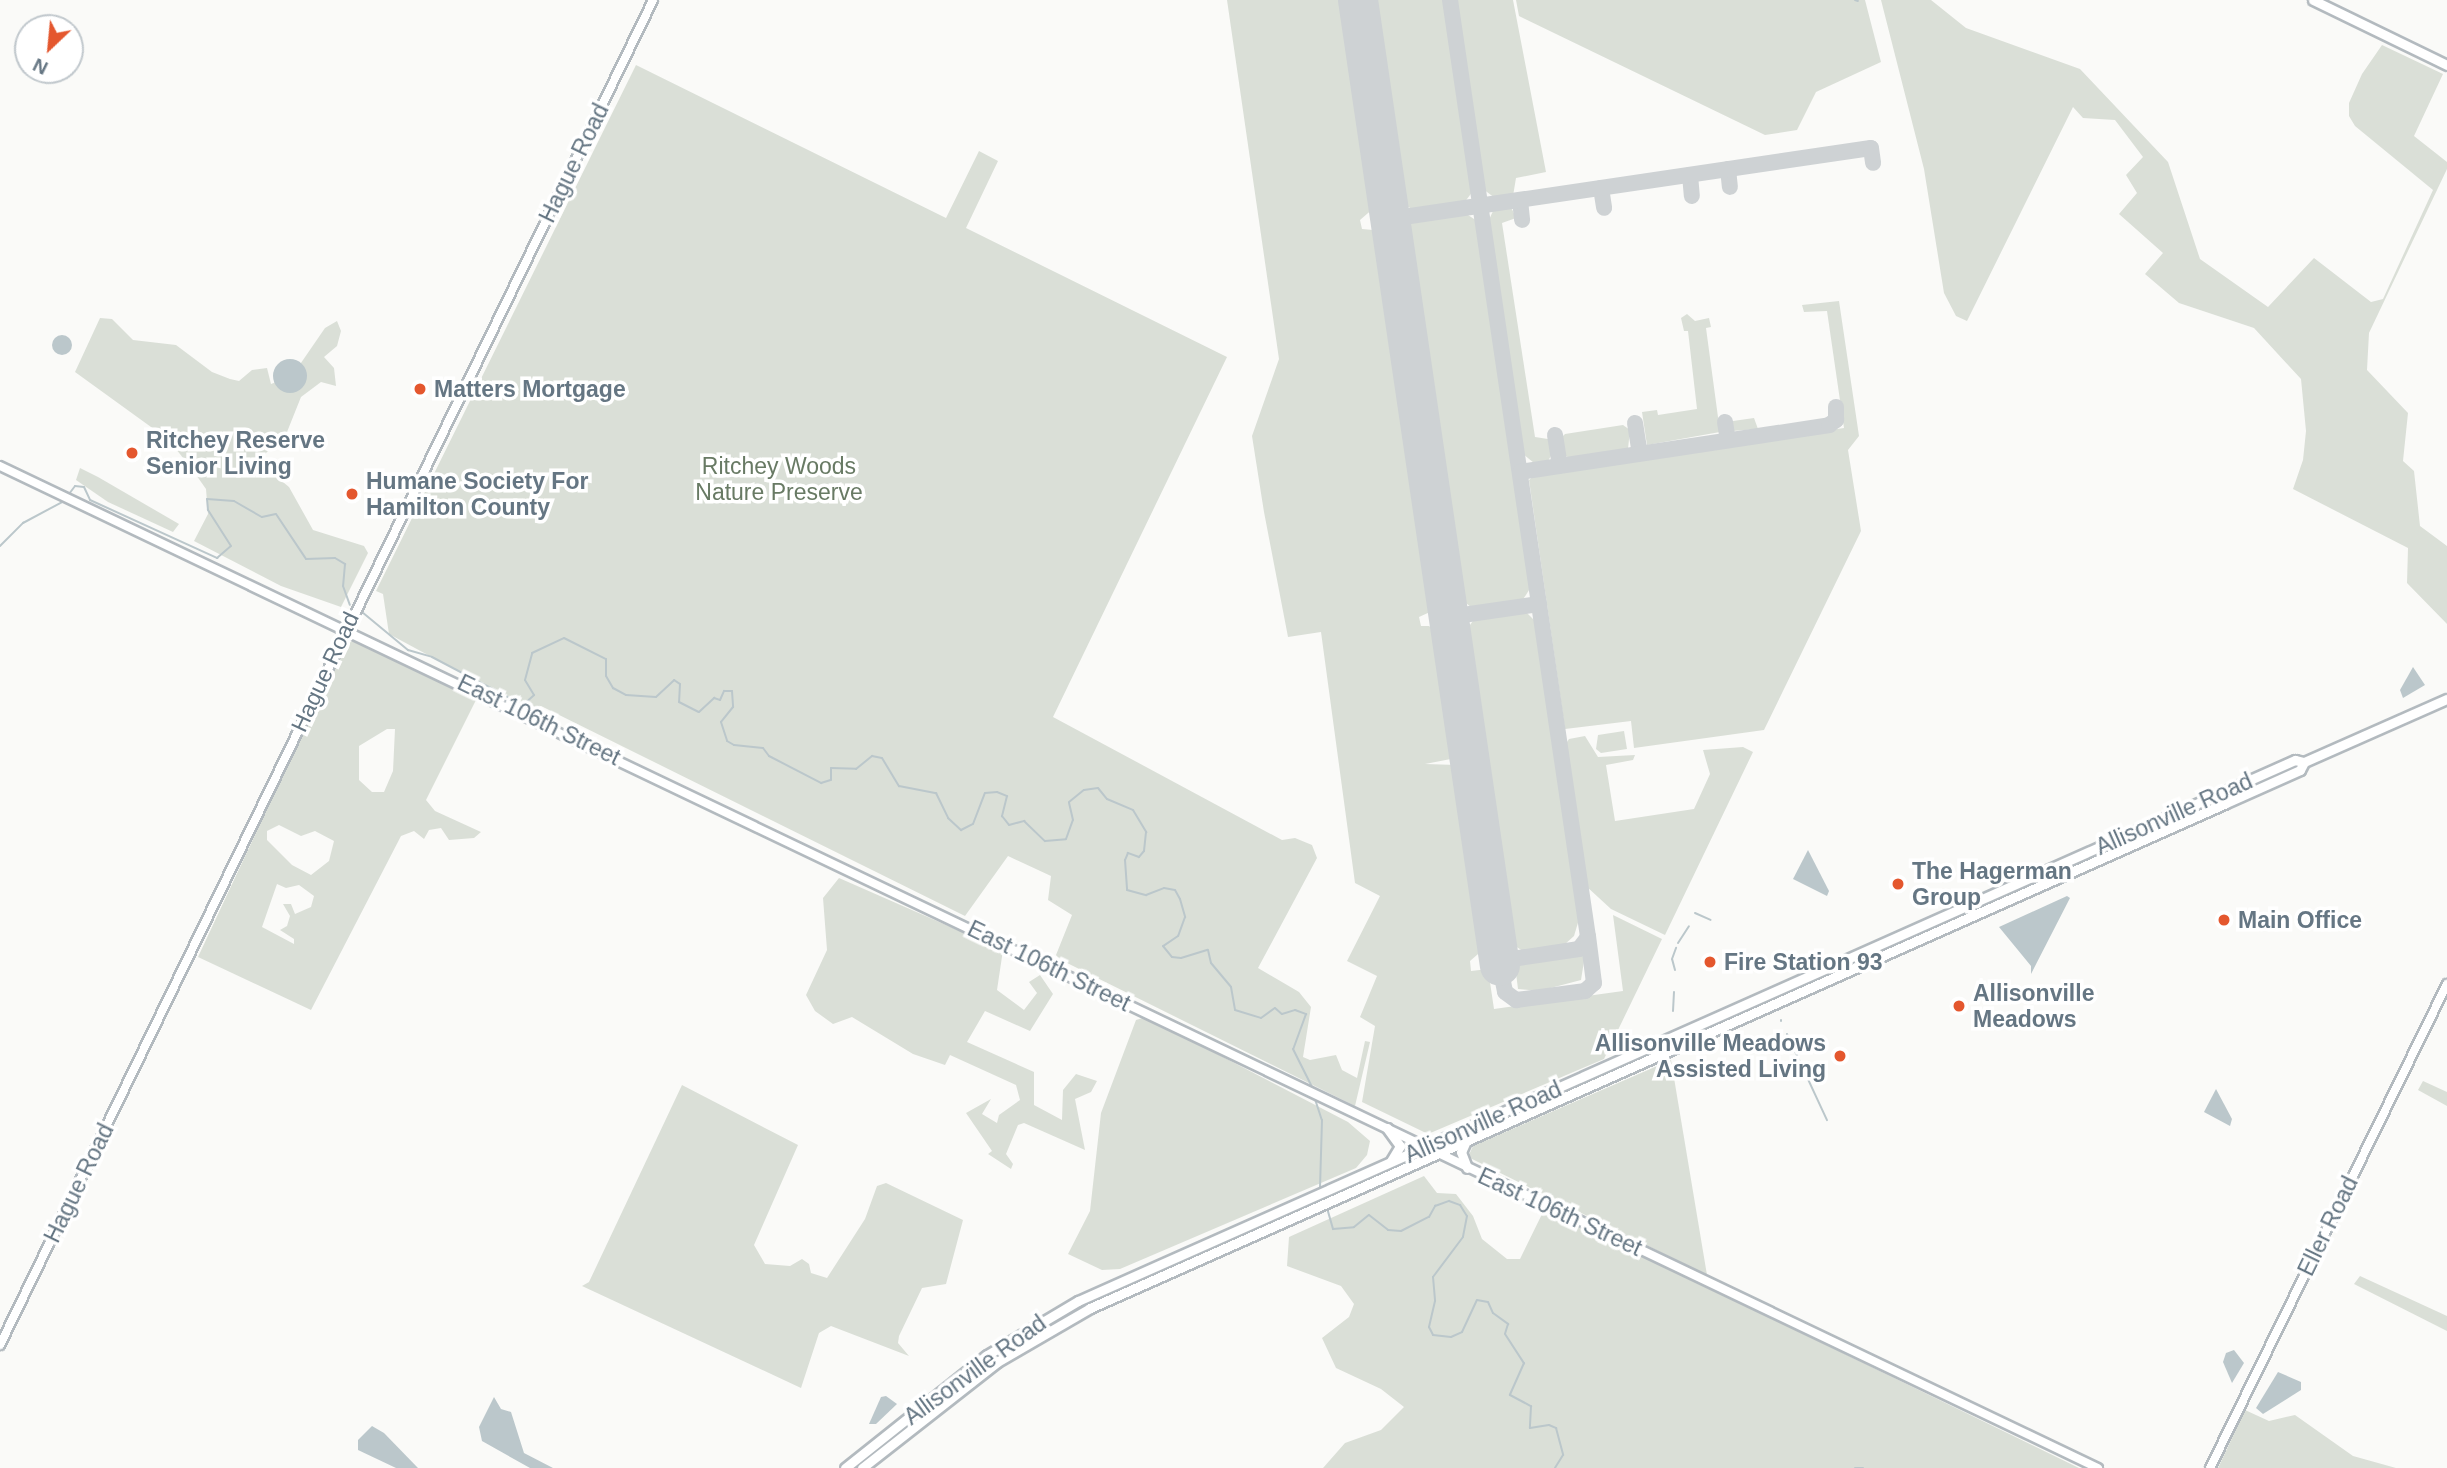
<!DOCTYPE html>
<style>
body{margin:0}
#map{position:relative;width:2447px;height:1468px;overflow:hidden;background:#fafaf8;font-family:Arial,sans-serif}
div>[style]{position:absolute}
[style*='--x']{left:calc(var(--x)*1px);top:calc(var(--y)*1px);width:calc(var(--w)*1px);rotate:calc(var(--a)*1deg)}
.green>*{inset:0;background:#dadfd7}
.water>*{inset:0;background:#bbc7cb}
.round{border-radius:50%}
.stream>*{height:2px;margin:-1px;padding:0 1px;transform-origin:1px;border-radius:1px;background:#bbc7cb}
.taxiway>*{height:16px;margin:-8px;padding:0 8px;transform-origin:8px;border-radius:8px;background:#ced2d4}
.runway>*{height:40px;margin:-20px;padding:0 20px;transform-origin:20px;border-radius:20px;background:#ced2d4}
.roads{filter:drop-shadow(2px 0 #b3babf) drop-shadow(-2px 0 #b3babf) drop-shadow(0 2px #b3babf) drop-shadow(0 -2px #b3babf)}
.secondary>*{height:8px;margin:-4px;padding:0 4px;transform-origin:4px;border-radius:4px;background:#fff}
.primary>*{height:9px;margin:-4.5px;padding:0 4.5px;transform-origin:4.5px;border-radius:4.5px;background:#fff}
.dots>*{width:19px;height:19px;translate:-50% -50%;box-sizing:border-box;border:4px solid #fff;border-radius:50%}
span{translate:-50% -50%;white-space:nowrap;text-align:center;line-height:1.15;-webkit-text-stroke:7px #fff;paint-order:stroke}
.street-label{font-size:23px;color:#657683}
.poi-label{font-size:23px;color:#657683;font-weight:700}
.left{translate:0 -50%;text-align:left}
.right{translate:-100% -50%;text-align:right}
.park-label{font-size:23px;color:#687a64}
.north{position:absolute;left:14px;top:14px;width:70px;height:70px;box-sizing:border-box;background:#fff;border:2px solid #c1c8cd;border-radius:50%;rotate:206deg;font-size:19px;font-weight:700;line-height:28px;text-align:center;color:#657683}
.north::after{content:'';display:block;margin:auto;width:24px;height:32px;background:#e4572e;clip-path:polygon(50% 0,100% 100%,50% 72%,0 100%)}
</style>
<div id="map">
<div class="green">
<div style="clip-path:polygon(1227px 0,1344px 0,1375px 207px,1360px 220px,1362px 229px,1373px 230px,1379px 236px,1433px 603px,1430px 612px,1419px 617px,1421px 626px,1429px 626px,1438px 634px,1456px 758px,1425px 764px,1457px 765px,1485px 948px,1470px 961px,1471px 971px,1488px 969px,1494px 1009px,1623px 991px,1613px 915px,1662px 939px,1604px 1059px,1428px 1134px,1362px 1102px,1375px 1026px,1360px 1017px,1377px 976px,1347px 961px,1380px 896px,1355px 883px,1321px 632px,1288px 637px,1264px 512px,1252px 436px,1279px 359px)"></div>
<div style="clip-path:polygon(1372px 0,1444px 0,1473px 191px,1464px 203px,1415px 211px,1402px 203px)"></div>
<div style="clip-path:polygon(1455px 0,1513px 0,1546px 172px,1516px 178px,1513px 196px,1495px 198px,1483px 189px)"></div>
<div style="clip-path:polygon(1516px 0,1865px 0,1881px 62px,1816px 92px,1797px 130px,1765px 135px,1519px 16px)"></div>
<div style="clip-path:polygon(1881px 0,1931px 0,1966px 28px,2080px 69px,2168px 162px,2200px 259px,2268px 307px,2314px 258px,2371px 302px,2383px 299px,2433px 190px,2355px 126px,2349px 116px,2349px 103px,2362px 74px,2382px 45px,2443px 74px,2414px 136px,2447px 162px,2447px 169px,2369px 333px,2367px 370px,2408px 413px,2403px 461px,2414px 471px,2420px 526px,2447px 546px,2447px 624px,2407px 583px,2408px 548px,2293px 489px,2303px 460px,2306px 431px,2301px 379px,2254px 328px,2179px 303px,2145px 274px,2163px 253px,2119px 214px,2137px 193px,2126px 175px,2143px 157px,2115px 120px,2083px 118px,2073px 107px,1967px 321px,1956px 316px,1944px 293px,1924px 169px)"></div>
<div style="clip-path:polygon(636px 65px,946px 218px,979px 151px,998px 161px,966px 228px,1227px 357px,1053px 717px,1282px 840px,1295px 838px,1312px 845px,1317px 858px,1258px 968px,1299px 992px,1311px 1007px,1303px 1057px,1310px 1060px,1336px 1055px,1342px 1070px,1357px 1078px,1365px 1041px,1370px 1042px,1355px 1106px,1059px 959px,1056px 955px,1072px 915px,1048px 900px,1051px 876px,1008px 856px,965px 916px,541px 706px,528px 709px,389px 634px,383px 594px,376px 591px)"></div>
<div style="clip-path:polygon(1511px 207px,1516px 218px,1502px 223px,1535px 437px,1548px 439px,1552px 454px,1548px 461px,1534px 463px,1523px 454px,1488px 222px,1493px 211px)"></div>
<div style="clip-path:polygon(1465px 213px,1477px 221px,1531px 587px,1522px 601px,1472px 608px,1460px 598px,1406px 231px,1410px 222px)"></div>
<div style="clip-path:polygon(1839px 301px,1859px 436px,1848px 450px,1861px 531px,1764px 730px,1634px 748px,1631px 721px,1565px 729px,1529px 480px,1536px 474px,1844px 428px,1827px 311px,1804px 312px,1802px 305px)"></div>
<div style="clip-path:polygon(1687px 314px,1695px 321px,1709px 318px,1711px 327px,1706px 328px,1720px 432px,1647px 445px,1642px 412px,1657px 410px,1658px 415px,1697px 409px,1688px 331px,1684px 331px,1681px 318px)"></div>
<div style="clip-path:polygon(100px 318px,112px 319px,133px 340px,176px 345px,212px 372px,230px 379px,239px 381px,252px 370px,267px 368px,271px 384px,292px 376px,325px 328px,337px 321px,341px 331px,337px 346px,324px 357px,334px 368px,336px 386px,321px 382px,301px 397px,287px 432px,263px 456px,266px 468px,289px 487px,313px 530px,364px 546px,368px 553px,341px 607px,281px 586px,194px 541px,208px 514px,206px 489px,194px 472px,169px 440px,75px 372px)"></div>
<div style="clip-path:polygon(1754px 418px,1758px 429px,1732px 431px,1733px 421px)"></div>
<div style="clip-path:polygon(1623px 425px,1630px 430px,1628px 449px,1569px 458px,1563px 454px,1560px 439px,1565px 434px)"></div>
<div style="clip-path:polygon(80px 468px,98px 477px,179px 524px,173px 532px,108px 502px,76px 480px)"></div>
<div style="clip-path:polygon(1525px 611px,1536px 622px,1580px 916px,1574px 936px,1564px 945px,1524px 952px,1511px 943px,1465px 632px,1475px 618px)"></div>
<div style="clip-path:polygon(evenodd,355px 639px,478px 696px,426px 800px,435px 811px,481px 832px,474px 838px,449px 840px,441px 828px,429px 830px,424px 839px,414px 831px,401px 836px,311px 1010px,198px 957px,317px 702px,344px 647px,355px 639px,387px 729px,395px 729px,393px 771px,384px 792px,372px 792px,359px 780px,359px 746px,387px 729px,355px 639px,279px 825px,301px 836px,315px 831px,334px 841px,329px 861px,311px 875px,292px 865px,267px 840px,267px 831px,279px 825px,355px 639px,277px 884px,286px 888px,299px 885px,314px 896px,311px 907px,295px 914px,291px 904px,283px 904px,290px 916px,287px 926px,280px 930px,294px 939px,294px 944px,262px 927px,277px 884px)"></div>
<div style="clip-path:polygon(1624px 731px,1627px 749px,1601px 753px,1596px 749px,1598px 735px)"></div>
<div style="clip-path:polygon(1585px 736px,1598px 757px,1635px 755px,1633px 760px,1606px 765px,1615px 821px,1694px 809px,1710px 774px,1703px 750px,1743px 747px,1753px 752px,1665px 935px,1611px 909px,1586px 886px,1565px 745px,1569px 739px)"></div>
<div style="clip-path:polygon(839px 878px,1003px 950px,997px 990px,1024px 1010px,1037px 993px,1029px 982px,1040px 975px,1053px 994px,1030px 1031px,985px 1011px,967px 1042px,1034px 1072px,1034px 1105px,1062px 1120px,1063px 1090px,1076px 1074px,1097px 1081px,1091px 1092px,1075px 1099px,1085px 1150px,1024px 1123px,1018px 1125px,1006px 1154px,1013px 1164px,1011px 1169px,988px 1154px,992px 1151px,966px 1113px,991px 1099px,982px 1114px,997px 1123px,999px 1115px,1020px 1100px,1016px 1085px,950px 1055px,945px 1065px,913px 1054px,852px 1017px,833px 1024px,815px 1011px,806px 995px,827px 950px,823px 898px)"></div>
<div style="clip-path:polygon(1585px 955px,1581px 980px,1539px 991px,1518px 989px,1515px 965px)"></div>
<div style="clip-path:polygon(1146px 1017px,1348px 1122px,1370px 1141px,1367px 1155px,1356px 1168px,1120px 1269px,1102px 1270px,1068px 1254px,1090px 1211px,1101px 1113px,1136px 1020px)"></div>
<div style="clip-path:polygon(1671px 1060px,1707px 1275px,1468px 1157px,1473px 1146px)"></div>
<div style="clip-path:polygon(2423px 1081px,2447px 1092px,2447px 1106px,2418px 1090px)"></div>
<div style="clip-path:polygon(682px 1085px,798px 1145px,754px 1245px,765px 1264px,790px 1266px,802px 1259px,809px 1264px,811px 1273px,827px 1278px,865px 1219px,877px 1186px,886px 1183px,963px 1220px,946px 1284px,922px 1288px,899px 1336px,898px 1343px,909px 1356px,831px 1326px,819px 1333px,801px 1388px,582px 1286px,589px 1282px)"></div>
<div style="clip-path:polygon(1424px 1176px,1437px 1193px,1456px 1194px,1473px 1216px,1482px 1239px,1507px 1259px,1520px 1259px,1545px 1208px,2079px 1468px,1323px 1468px,1345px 1443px,1381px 1430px,1404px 1407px,1381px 1389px,1336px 1368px,1322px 1338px,1349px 1317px,1354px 1304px,1341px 1286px,1287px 1266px,1289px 1237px)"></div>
<div style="clip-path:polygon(2360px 1276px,2447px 1316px,2447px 1331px,2354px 1284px)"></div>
<div style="clip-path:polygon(2245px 1410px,2269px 1421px,2295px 1415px,2353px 1456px,2396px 1468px,2218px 1468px)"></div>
</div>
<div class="water">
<div class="round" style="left:52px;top:335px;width:20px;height:20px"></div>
<div class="round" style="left:273px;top:359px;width:34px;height:34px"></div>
<div style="clip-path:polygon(2413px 667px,2425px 685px,2403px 698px,2400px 690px)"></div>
<div style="clip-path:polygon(1808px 850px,1829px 891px,1827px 896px,1793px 879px)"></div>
<div style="clip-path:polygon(2067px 896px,2070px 898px,2031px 974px,2031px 966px,1999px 927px)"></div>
<div style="clip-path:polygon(2216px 1089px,2232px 1119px,2230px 1126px,2204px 1112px)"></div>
<div style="clip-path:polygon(2234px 1350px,2244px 1363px,2232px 1383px,2223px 1362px,2226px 1353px)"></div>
<div style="clip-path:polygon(2278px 1372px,2301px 1382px,2301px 1390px,2263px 1414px,2256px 1408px)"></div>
<div style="clip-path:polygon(886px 1396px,897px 1404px,876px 1424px,869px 1424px,881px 1397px)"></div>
<div style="clip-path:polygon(494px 1397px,501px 1409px,511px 1412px,524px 1453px,553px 1468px,530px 1468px,482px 1441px,479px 1427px)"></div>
<div style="clip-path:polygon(372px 1426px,384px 1433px,418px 1468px,396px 1468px,358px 1450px,358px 1440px)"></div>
</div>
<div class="stream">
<div style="--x:1855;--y:0;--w:3;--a:18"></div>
<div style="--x:69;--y:494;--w:10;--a:-53"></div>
<div style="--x:75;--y:486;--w:9;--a:6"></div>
<div style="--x:84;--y:487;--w:14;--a:65"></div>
<div style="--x:90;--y:500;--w:140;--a:24.5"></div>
<div style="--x:217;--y:558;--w:18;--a:-41"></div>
<div style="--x:231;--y:546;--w:43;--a:-122.6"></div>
<div style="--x:208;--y:510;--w:11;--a:-95"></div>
<div style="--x:207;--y:499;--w:27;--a:4"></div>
<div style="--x:234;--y:501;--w:32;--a:30"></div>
<div style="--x:262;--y:517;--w:14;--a:-12"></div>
<div style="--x:276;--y:514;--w:54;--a:56.3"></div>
<div style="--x:306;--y:559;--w:29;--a:-2"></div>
<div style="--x:335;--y:558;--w:12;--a:31"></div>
<div style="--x:345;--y:564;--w:22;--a:95"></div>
<div style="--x:343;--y:586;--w:20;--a:70"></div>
<div style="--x:0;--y:546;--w:33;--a:-45"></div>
<div style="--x:23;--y:523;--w:47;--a:-28.2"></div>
<div style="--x:362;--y:612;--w:60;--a:39.6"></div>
<div style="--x:408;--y:650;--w:25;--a:16"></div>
<div style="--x:432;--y:657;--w:103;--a:27.8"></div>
<div style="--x:523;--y:705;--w:15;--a:-42"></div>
<div style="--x:534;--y:695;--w:17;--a:-121"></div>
<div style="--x:525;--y:680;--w:28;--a:-75"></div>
<div style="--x:532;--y:653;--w:35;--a:-25"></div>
<div style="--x:564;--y:638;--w:47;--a:26.6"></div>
<div style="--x:606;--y:659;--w:17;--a:90"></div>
<div style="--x:606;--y:676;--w:14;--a:60"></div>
<div style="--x:613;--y:688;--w:15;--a:28"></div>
<div style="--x:626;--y:695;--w:30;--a:4"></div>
<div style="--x:656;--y:697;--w:25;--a:-43"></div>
<div style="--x:674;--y:680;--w:7;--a:34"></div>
<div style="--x:680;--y:684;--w:18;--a:93"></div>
<div style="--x:679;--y:702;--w:22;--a:27"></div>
<div style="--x:699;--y:712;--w:21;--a:-43"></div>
<div style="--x:714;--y:698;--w:6;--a:18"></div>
<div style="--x:720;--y:700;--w:10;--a:-66"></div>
<div style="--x:724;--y:691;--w:8;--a:0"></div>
<div style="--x:732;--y:691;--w:16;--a:86"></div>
<div style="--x:733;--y:707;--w:19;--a:129"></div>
<div style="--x:721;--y:722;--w:20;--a:72"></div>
<div style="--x:727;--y:741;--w:8;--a:30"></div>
<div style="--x:734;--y:745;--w:29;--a:6"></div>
<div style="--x:763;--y:748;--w:10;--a:53"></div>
<div style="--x:769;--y:756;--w:59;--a:27.4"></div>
<div style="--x:821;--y:783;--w:10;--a:-17"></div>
<div style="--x:831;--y:780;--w:12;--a:-90"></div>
<div style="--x:831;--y:768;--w:25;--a:2"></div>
<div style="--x:856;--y:769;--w:21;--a:-39"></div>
<div style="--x:872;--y:756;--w:10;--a:11"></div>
<div style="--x:882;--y:758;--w:33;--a:59"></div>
<div style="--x:899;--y:786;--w:38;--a:11"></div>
<div style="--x:936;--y:793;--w:28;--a:64"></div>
<div style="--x:948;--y:818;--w:18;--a:43"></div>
<div style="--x:961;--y:830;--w:13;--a:-27"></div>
<div style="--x:973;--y:824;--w:33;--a:-69"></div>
<div style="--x:985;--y:793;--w:12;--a:-5"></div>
<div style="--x:997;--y:792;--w:11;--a:22"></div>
<div style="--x:1007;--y:796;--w:21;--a:104"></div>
<div style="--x:1002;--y:816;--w:11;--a:52"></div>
<div style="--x:1009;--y:825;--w:16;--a:-15"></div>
<div style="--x:1024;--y:821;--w:29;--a:44"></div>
<div style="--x:1045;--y:841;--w:21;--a:-5"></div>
<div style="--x:1066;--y:839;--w:20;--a:-70"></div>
<div style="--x:1073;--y:820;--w:18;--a:-103"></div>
<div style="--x:1069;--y:802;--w:19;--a:-39"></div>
<div style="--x:1084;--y:790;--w:14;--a:-8"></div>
<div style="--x:1098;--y:788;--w:14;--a:51"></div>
<div style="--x:1107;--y:799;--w:28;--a:23"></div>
<div style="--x:1133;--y:810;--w:26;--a:59"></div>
<div style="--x:1146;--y:832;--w:19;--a:96"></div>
<div style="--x:1144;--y:851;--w:8;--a:130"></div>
<div style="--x:1139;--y:857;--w:12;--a:-160"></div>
<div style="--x:1128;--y:853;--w:8;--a:113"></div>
<div style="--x:1125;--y:860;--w:30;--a:86"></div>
<div style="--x:1127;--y:890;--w:20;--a:15"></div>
<div style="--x:1146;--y:895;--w:19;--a:-21"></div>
<div style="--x:1164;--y:888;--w:11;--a:10"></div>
<div style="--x:1175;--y:890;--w:10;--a:61"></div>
<div style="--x:1180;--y:899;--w:19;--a:74"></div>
<div style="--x:1185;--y:917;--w:20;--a:110"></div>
<div style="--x:1178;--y:936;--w:18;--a:146"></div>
<div style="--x:1163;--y:946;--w:14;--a:51"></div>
<div style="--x:1172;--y:957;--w:9;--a:6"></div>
<div style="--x:1181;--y:958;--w:28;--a:-17"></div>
<div style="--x:1208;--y:950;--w:13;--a:77"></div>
<div style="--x:1211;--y:963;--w:31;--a:50"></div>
<div style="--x:1231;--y:987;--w:23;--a:80"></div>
<div style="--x:1235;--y:1010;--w:27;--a:17"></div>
<div style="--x:1261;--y:1018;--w:17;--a:-36"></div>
<div style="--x:1275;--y:1008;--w:9;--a:41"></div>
<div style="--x:1282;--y:1014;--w:14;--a:-17"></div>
<div style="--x:1295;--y:1010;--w:12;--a:20"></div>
<div style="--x:1306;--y:1014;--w:37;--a:110"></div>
<div style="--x:1293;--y:1049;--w:47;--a:63.4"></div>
<div style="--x:1695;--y:913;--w:17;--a:24"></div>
<div style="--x:1678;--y:943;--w:20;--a:-57"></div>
<div style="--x:1675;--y:970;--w:11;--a:-105"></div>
<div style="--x:1672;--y:959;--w:12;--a:-70"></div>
<div style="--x:1673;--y:1011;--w:19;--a:-87"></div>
<div style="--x:1781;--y:1020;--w:1;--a:90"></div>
<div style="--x:1787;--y:1034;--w:95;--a:65.1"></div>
<div style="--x:1314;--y:1096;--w:25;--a:72"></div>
<div style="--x:1322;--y:1120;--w:69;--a:91.7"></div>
<div style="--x:1327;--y:1208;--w:22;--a:74"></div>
<div style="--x:1333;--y:1229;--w:21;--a:-5"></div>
<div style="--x:1354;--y:1227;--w:19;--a:-39"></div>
<div style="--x:1369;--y:1215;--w:24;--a:38"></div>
<div style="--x:1388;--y:1230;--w:13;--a:4"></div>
<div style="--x:1401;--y:1231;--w:31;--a:-27"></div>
<div style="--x:1429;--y:1217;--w:13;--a:-61"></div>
<div style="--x:1435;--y:1206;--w:15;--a:-20"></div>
<div style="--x:1449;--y:1201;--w:12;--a:20"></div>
<div style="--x:1460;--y:1205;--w:13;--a:58"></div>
<div style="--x:1467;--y:1216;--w:21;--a:101"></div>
<div style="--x:1463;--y:1237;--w:50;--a:126.9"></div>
<div style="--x:1433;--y:1277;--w:24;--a:85"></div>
<div style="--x:1435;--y:1301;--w:27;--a:103"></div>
<div style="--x:1429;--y:1327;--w:9;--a:63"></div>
<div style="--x:1433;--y:1335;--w:18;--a:6"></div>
<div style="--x:1451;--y:1337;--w:12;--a:-24"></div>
<div style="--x:1462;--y:1332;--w:35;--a:-65"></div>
<div style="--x:1477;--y:1300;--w:11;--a:10"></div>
<div style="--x:1488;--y:1302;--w:12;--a:66"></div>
<div style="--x:1493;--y:1313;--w:19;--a:36"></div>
<div style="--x:1508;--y:1324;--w:10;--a:107"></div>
<div style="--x:1505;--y:1334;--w:35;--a:57"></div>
<div style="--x:1524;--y:1363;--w:35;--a:114"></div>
<div style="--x:1510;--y:1395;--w:24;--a:28"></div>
<div style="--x:1531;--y:1406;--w:22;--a:93"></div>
<div style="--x:1530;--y:1428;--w:19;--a:-9"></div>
<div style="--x:1549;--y:1425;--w:8;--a:23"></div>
<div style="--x:1556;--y:1428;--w:28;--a:75"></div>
<div style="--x:1563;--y:1455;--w:15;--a:122"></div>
<div style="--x:1855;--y:1468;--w:8;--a:0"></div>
</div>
<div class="taxiway">
<div style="--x:1450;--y:0;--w:947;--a:81.62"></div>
<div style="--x:1588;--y:937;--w:15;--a:127"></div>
<div style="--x:1579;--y:949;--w:81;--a:171.5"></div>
<div style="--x:1728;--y:169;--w:18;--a:84"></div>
<div style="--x:1690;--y:175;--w:21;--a:85"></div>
<div style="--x:1601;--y:188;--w:20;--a:81"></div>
<div style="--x:1520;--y:200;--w:20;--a:84"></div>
<div style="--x:1390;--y:219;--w:486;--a:-8.4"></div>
<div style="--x:1871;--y:148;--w:15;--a:82"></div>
<div style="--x:1725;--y:422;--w:18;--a:81"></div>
<div style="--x:1635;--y:423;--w:30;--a:81"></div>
<div style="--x:1555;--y:435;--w:31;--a:81"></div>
<div style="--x:1520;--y:472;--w:313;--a:-8.6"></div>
<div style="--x:1829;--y:425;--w:9;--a:-36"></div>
<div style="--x:1836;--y:420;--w:13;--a:-90"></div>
<div style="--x:1449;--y:617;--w:91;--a:-8.2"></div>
<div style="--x:1500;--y:966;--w:26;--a:79"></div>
<div style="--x:1505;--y:992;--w:14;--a:36"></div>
<div style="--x:1516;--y:1000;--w:70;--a:-7.4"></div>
<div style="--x:1585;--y:991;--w:12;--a:-42"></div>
<div style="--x:1594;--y:983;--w:47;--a:-97.3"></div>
</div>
<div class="runway">
<div style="--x:1358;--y:0;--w:976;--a:81.64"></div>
</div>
<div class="roads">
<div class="secondary">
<div style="--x:0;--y:466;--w:2325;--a:25.53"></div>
<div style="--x:0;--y:1345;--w:1495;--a:-64.1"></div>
<div style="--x:2210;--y:1468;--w:539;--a:-63.91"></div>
</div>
<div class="primary">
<div style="--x:2313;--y:0;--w:149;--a:25.9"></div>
<div style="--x:1387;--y:1128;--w:22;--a:54"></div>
<div style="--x:1400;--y:1146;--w:17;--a:121"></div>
<div style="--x:1466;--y:1141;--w:12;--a:114"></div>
<div style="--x:1461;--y:1152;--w:17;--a:69"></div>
<div style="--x:845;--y:1468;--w:181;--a:-38.5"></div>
<div style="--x:987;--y:1355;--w:106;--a:-30.7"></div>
<div style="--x:1078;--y:1301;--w:1332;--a:-23.97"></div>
<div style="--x:2295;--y:760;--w:9;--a:13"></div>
<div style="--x:2304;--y:762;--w:156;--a:-23.8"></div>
<div style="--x:862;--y:1468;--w:172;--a:-38.1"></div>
<div style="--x:997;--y:1362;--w:108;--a:-30.1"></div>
<div style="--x:1090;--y:1308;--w:1241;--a:-23.96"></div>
<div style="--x:2224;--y:804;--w:83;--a:-24.1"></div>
<div style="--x:2300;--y:770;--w:9;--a:-63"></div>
</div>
</div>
<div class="dots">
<div style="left:420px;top:389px;background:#e4572e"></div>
<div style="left:132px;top:453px;background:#e4572e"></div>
<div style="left:352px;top:494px;background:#e4572e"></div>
<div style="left:1898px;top:884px;background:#e4572e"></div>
<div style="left:2224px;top:920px;background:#e4572e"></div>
<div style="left:1710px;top:962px;background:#e4572e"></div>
<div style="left:1959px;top:1006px;background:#e4572e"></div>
<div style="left:1840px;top:1056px;background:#e4572e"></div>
</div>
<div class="street-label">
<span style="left:574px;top:163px;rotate:-64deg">Hague Road</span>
<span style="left:325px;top:672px;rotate:-65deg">Hague Road</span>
<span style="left:539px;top:720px;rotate:26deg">East 106th Street</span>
<span style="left:2174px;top:814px;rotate:-24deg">Allisonville Road</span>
<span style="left:1049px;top:966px;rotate:26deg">East 106th Street</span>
<span style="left:1483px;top:1122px;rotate:-24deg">Allisonville Road</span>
<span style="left:79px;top:1183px;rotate:-64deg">Hague Road</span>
<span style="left:1560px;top:1212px;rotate:25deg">East 106th Street</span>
<span style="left:2328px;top:1226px;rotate:-64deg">Eller Road</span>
<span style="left:975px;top:1370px;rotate:-36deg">Allisonville Road</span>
</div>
<div class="poi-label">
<span class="left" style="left:434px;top:389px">Matters Mortgage</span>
<span class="left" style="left:146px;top:453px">Ritchey Reserve<br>Senior Living</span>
<span class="left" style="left:366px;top:494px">Humane Society For<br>Hamilton County</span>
<span class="left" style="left:1912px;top:884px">The Hagerman<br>Group</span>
<span class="left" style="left:2238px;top:920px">Main Office</span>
<span class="left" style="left:1724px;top:962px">Fire Station 93</span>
<span class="left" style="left:1973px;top:1006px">Allisonville<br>Meadows</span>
<span class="right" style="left:1826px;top:1056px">Allisonville Meadows<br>Assisted Living</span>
</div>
<div class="park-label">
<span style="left:779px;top:479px">Ritchey Woods<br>Nature Preserve</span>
</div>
<div class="north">N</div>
</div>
